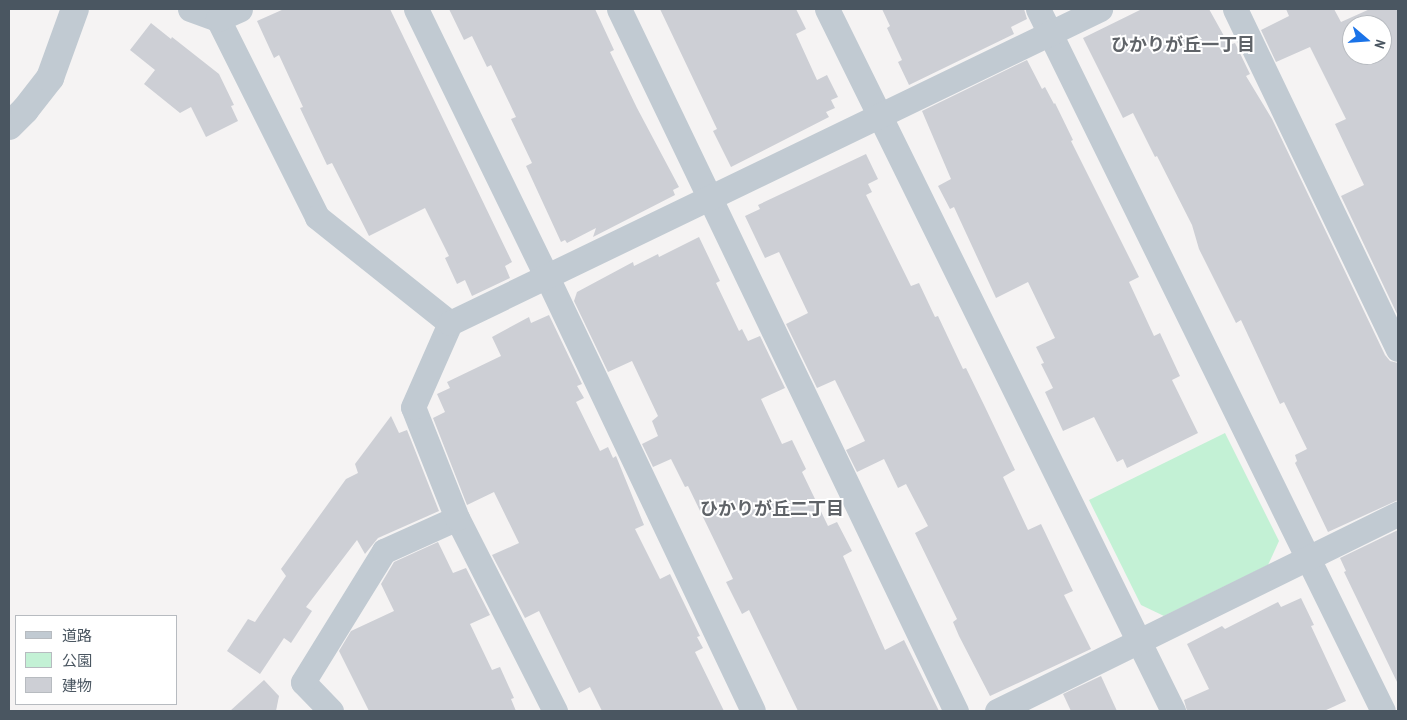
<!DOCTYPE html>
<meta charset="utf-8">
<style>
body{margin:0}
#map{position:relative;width:1407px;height:720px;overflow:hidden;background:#f5f3f3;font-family:"Archivo Narrow","Noto Sans JP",sans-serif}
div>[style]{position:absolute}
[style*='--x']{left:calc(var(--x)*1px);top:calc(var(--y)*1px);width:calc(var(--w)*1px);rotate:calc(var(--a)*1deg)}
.green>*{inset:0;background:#c3f1d5}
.building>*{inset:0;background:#cdcfd5}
.minor>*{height:25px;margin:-12.5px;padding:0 12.5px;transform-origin:12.5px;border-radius:12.5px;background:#c1cad2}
.tertiary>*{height:28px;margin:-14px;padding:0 14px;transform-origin:14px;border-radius:14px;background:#c1cad2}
span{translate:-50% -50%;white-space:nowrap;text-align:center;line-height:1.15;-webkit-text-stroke:4px #fff;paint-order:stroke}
.neighbourhood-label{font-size:18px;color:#5f6368;font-weight:700}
.frame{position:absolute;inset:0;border:10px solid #4a5661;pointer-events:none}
.legend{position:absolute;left:15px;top:615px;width:162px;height:90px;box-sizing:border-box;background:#fff;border:1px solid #b7bbc0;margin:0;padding:6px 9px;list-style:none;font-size:15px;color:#4a5661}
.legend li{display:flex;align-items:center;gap:10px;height:25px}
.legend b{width:25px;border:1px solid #b7bbc0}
.north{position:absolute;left:1342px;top:15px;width:50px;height:50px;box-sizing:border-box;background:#fff;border:1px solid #b7bbc0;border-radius:50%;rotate:108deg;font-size:14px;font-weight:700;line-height:20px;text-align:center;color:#4a5661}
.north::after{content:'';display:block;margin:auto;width:18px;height:22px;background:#1a73e8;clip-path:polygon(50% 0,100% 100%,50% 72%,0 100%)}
</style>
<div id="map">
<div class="green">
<div style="clip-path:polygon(1225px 433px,1279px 541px,1268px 565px,1164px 616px,1141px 605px,1089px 500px)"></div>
</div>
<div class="building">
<div style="clip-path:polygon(284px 9px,390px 9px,512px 262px,505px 266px,510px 278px,472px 296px,465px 280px,457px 284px,445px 258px,449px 256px,425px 208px,369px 236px,332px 163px,327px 165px,300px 108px,303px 107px,279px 55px,274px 58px,257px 21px)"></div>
<div style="clip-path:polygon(449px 9px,595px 9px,614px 50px,610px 52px,637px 108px,679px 187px,673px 190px,675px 195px,593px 237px,596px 228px,567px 243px,565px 240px,561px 242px,526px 166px,532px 163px,511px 119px,516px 117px,491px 65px,487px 67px,472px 36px,464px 40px)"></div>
<div style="clip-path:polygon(660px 9px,796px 9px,806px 29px,796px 34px,817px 80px,827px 75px,838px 97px,831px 100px,835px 108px,826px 112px,829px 117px,731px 167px,713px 131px,717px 129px)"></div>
<div style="clip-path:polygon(882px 9px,1024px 9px,1027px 19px,1011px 27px,1014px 34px,909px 85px,898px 62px,902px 60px,887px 28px,890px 26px)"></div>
<div style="clip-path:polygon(1142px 9px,1209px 9px,1229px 45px,1235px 43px,1250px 74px,1246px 76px,1272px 119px,1385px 355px,1390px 361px,1398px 363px,1398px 500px,1328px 532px,1295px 463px,1297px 461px,1295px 455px,1307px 449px,1284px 402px,1280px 404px,1241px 320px,1236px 323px,1199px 249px,1192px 225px,1157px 156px,1155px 157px,1133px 113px,1123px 118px,1083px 38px)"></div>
<div style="clip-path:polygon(evenodd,1286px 9px,1334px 9px,1341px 22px,1370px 9px,1398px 9px,1398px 316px,1341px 196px,1364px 185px,1335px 124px,1346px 119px,1310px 47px,1276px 62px,1261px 30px,1289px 16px,1286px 9px,1352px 25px,1382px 25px,1382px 55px,1352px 55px,1352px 25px)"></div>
<div style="clip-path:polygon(151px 23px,171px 39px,172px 37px,219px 74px,234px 105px,231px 106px,238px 121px,206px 137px,191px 107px,180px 113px,144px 84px,155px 70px,130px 50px)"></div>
<div style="clip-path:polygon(1027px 60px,1042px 89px,1045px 87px,1054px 104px,1055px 103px,1073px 140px,1071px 141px,1139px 277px,1129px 282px,1154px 336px,1160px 333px,1180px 376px,1172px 380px,1198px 433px,1127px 468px,1123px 459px,1117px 462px,1094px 417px,1063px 431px,1045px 392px,1053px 388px,1041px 364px,1044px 363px,1036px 347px,1055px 338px,1028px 282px,996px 298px,954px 207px,950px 209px,938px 186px,951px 179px,922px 111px)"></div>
<div style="clip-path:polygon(866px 154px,878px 179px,868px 184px,872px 192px,866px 195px,911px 286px,919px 283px,935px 317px,938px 316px,963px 369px,966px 368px,985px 407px,1015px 470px,1003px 477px,1028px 530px,1041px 524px,1073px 591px,1064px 595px,1091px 649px,990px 696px,959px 636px,953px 622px,957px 619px,915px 533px,928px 526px,906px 484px,898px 488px,884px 459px,857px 472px,846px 450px,865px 441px,835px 380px,817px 388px,786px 324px,808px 313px,779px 252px,765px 258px,745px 216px,760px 209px,758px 205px)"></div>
<div style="clip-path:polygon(699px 237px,720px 281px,716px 283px,739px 331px,742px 329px,748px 341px,760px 336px,785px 388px,761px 399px,782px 444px,792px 440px,806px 469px,802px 472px,828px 526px,837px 522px,852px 551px,843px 556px,885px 650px,904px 640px,939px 711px,798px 711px,749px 610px,742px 614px,726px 582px,733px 579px,688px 486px,685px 487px,671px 459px,653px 467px,642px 444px,658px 436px,652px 421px,658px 416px,632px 361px,608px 372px,574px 301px,577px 292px,633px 262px,634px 266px,658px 254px,659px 257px)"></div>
<div style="clip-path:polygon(549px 315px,582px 384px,577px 386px,584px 398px,576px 402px,600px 451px,608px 447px,613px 458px,616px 456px,644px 525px,635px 529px,660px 579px,670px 574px,700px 636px,697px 637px,703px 648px,695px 652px,724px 711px,602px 711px,590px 687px,579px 693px,539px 611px,525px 618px,492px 555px,519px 543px,494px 492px,467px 505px,433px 418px,445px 412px,437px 394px,450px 388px,447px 382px,501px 356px,492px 337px,529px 317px,531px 323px)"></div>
<div style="clip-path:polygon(391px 416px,399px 433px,407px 430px,439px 511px,378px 538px,365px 554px,357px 540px,306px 607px,312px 611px,291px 643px,284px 638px,260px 674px,227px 651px,248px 619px,255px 622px,286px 576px,281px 569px,346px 479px,358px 473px,355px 464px)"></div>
<div style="clip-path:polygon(1398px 530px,1398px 684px,1344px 572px,1346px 571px,1340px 558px)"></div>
<div style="clip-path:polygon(438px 542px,453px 573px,466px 568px,490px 615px,470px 624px,492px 670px,500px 667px,514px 698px,511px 699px,516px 711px,369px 711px,339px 651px,351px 631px,394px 611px,381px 584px,394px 562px)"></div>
<div style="clip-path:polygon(1301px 598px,1314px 625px,1311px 626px,1346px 701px,1324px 711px,1187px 711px,1184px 700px,1209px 689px,1187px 644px,1222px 626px,1225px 629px,1278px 602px,1281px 607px)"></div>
<div style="clip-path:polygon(1101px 676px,1117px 711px,1071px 711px,1063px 694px)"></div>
<div style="clip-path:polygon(264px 680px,279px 696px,276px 711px,230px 711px)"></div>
</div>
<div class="minor">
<div style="--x:190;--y:9;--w:30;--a:20"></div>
<div style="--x:218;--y:19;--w:221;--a:63.4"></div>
<div style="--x:317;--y:217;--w:170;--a:38.6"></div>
<div style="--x:416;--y:9;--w:298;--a:64"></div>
<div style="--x:547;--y:277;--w:480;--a:64.6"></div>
<div style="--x:619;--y:9;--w:779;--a:64.36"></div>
<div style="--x:827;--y:9;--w:783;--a:63.76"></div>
<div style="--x:1038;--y:9;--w:782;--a:63.83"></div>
<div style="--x:1235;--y:9;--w:377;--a:64.4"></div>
<div style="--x:218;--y:19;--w:24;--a:-24"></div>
<div style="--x:331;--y:711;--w:40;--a:-134"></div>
<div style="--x:303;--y:682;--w:154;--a:-58.3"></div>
<div style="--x:384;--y:551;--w:80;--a:-24.3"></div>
<div style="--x:555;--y:711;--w:216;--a:-116.9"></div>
<div style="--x:457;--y:518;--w:119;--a:-111.6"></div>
<div style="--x:413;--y:407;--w:92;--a:-66.2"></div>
<div style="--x:450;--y:323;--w:722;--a:-25.78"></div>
<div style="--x:997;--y:711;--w:447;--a:-26.2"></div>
</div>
<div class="tertiary">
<div style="--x:9;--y:126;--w:23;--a:-45"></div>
<div style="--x:25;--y:110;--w:41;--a:-52"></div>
<div style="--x:50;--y:78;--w:73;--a:-70.1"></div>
</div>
<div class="neighbourhood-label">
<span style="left:1183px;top:45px">ひかりが丘一丁目</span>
<span style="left:772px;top:509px">ひかりが丘二丁目</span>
</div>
<div class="frame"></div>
<ul class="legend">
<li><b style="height:6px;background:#c1cad2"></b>道路</li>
<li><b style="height:14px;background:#c3f1d5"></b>公園</li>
<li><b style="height:14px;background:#cdcfd5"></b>建物</li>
</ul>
<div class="north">N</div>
</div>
